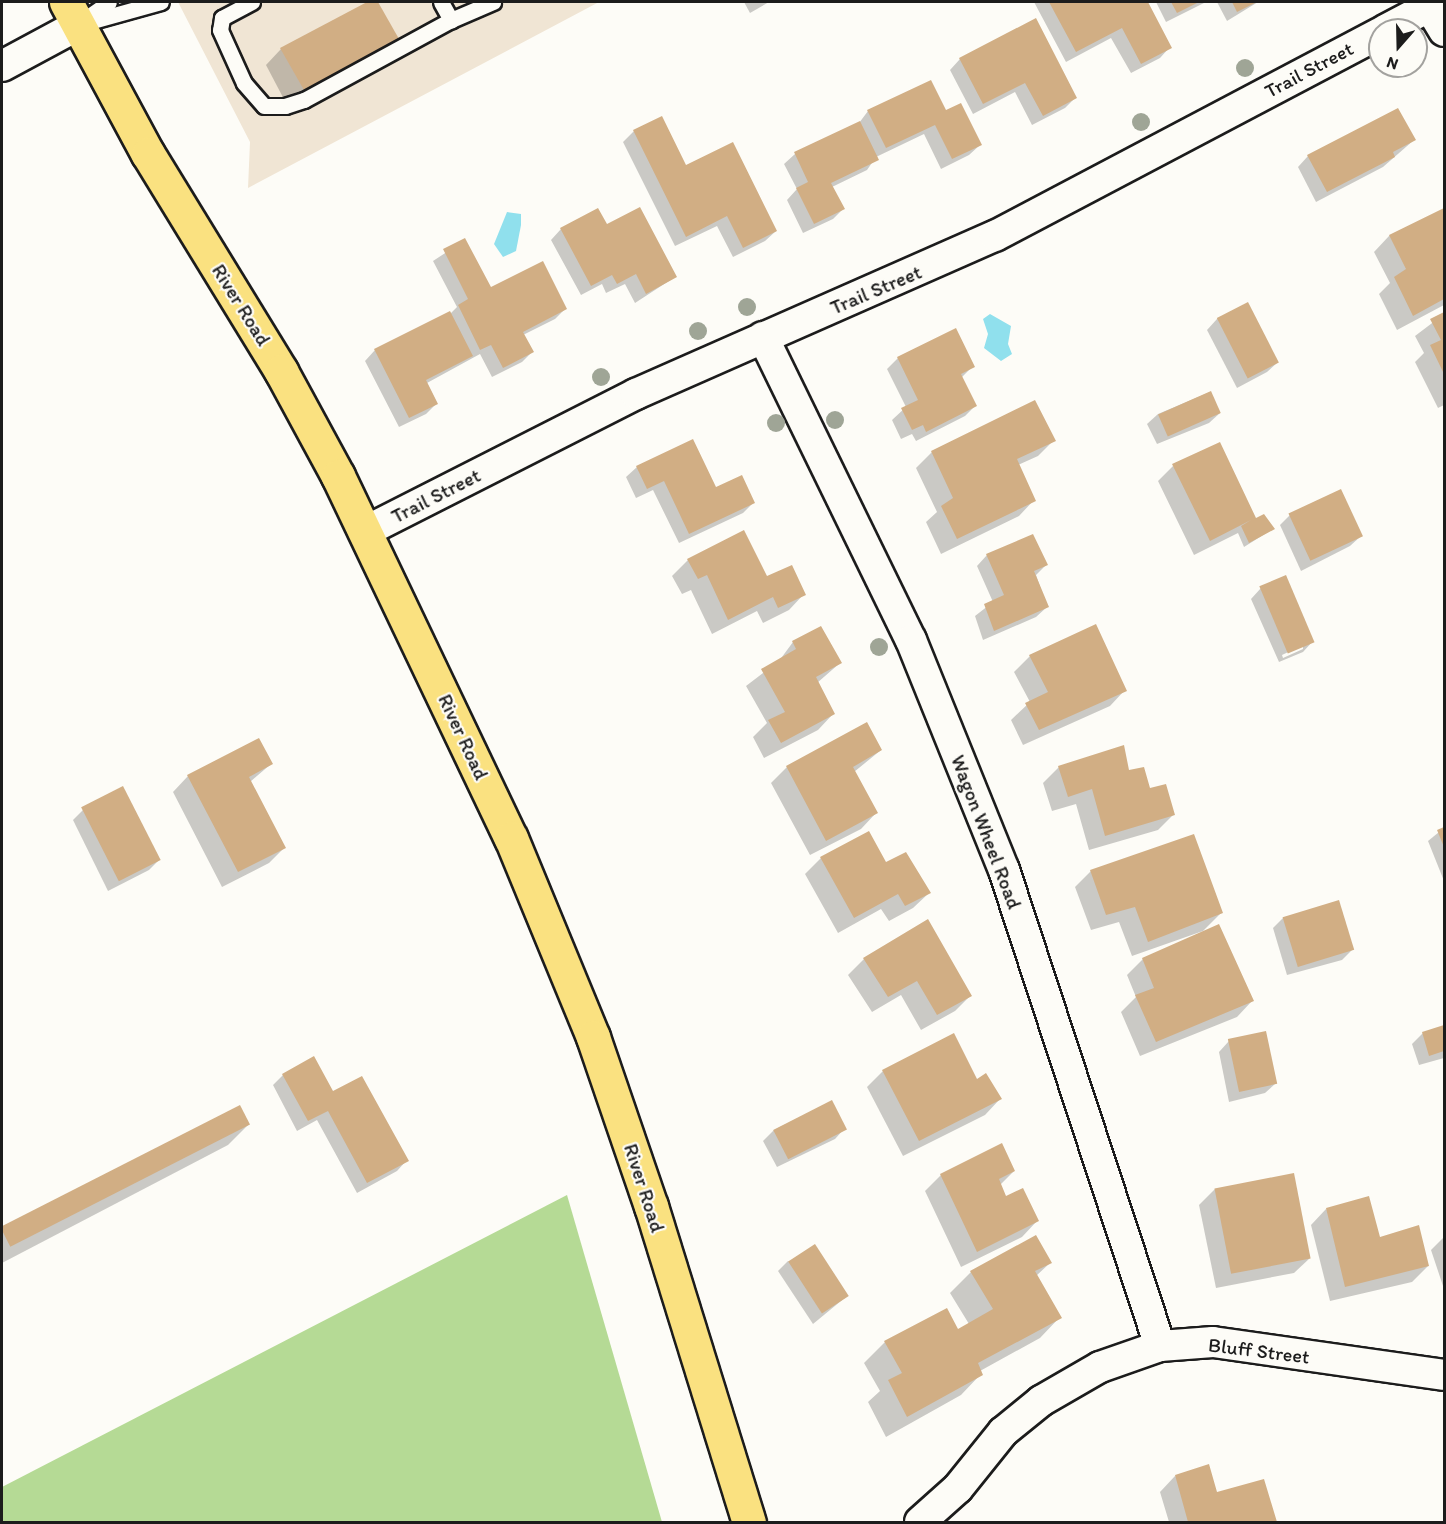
<!DOCTYPE html>
<style>
body{margin:0}
#map{position:relative;width:1446px;height:1524px;overflow:hidden;background:#fdfcf7;font-family:Itim,sans-serif}
div>[style]{position:absolute}
[style*='--x']{left:calc(var(--x)*1px);top:calc(var(--y)*1px);width:calc(var(--w)*1px);rotate:calc(var(--a)*1deg)}
.built>*{inset:0;background:#f0e5d4}
.green>*{inset:0;background:#b5da95}
.water>*{inset:0;background:#90e0ed}
.shadow>*{inset:0;background:#0003}
.building>*{inset:0;background:#d1ae84;transform-origin:0 0}
.roads{filter:drop-shadow(2px 0 #1c1c1c) drop-shadow(-2px 0 #1c1c1c) drop-shadow(0 2px #1c1c1c) drop-shadow(0 -2px #1c1c1c)}
.service>*{height:15px;margin:-7.5px;padding:0 7.5px;transform-origin:7.5px;border-radius:7.5px;background:#fdfcf7}
.minor>*{height:30px;margin:-15px;padding:0 15px;transform-origin:15px;border-radius:15px;background:#fdfcf7}
.primary>*{height:33px;margin:-16.5px;padding:0 16.5px;transform-origin:16.5px;border-radius:16.5px;background:#fae180}
.trees>*{width:18px;height:18px;margin:-9px;border-radius:50%;background:#9fa596}
span{translate:-50% -50%;white-space:nowrap;text-align:center;line-height:1.15;-webkit-text-stroke:4.5px #fdfcf7;paint-order:stroke}
.street-label{font-size:20px;color:#1c1c1c}
.frame{position:absolute;inset:0;border:3px solid #1c1c1c;pointer-events:none}
.north{position:absolute;left:1368px;top:18px;width:60px;height:60px;box-sizing:border-box;background:#fdfcf7;border:2px solid #a3a29f;border-radius:50%;rotate:200deg;font-size:16px;font-weight:700;line-height:24px;text-align:center;color:#1c1c1c}
.north::after{content:'';display:block;margin:auto;width:21px;height:27px;background:#1c1c1c;clip-path:polygon(50% 0,100% 100%,50% 72%,0 100%)}
</style>
<div id="map">
<div class="built">
<div style="clip-path:polygon(178px 2px,599px 2px,248px 188px,250px 142px)"></div>
</div>
<div class="green">
<div style="clip-path:polygon(567px 1195px,662px 1522px,2px 1522px,2px 1487px)"></div>
</div>
<div class="water">
<div style="clip-path:polygon(507px 212px,521px 214px,521px 225px,516px 251px,503px 257px,494px 244px)"></div>
<div style="clip-path:polygon(990px 314px,1011px 326px,1008px 344px,1012px 354px,1001px 361px,984px 348px,988px 334px,983px 319px)"></div>
</div>
<div class="shadow">
<div style="clip-path:polygon(370px 2px,376px 2px,397px 39px,381px 55px,287px 105px,266px 65px,281px 49px)"></div>
<div style="clip-path:polygon(744px 2px,769px 2px,750px 13px)"></div>
<div style="clip-path:polygon(1034px 2px,1146px 2px,1170px 47px,1160px 58px,1131px 73px,1111px 38px,1066px 62px)"></div>
<div style="clip-path:polygon(1156px 2px,1206px 2px,1166px 22px)"></div>
<div style="clip-path:polygon(1217px 2px,1258px 2px,1227px 21px)"></div>
<div style="clip-path:polygon(960px 59px,1075px 98px,1065px 108px,1032px 125px,1015px 92px,973px 114px,950px 70px)"></div>
<div style="clip-path:polygon(868px 111px,945px 112px,980px 145px,969px 155px,941px 169px,924px 134px,876px 157px,867px 170px,832px 187px,843px 209px,833px 219px,803px 233px,787px 200px,797px 189px,784px 164px,795px 154px,859px 123px)"></div>
<div style="clip-path:polygon(634px 131px,686px 167px,776px 231px,765px 241px,733px 257px,717px 226px,675px 246px,623px 142px)"></div>
<div style="clip-path:polygon(1414px 140px,1383px 167px,1316px 202px,1298px 167px,1308px 156px)"></div>
<div style="clip-path:polygon(1444px 209px,1444px 305px,1397px 330px,1379px 294px,1390px 283px,1374px 252px,1389px 236px)"></div>
<div style="clip-path:polygon(606px 226px,675px 277px,635px 303px,625px 284px,606px 293px,602px 284px,581px 295px,551px 240px,561px 229px)"></div>
<div style="clip-path:polygon(465px 240px,490px 289px,565px 309px,555px 319px,523px 335px,532px 352px,522px 362px,492px 377px,480px 354px,427px 383px,437px 403px,426px 414px,399px 427px,365px 361px,375px 350px,450px 314px,457px 307px,433px 261px)"></div>
<div style="clip-path:polygon(1247px 304px,1278px 362px,1267px 372px,1237px 388px,1207px 330px,1217px 319px)"></div>
<div style="clip-path:polygon(1444px 314px,1444px 405px,1438px 408px,1415px 362px,1424px 353px,1415px 336px)"></div>
<div style="clip-path:polygon(956px 330px,973px 366px,961px 378px,975px 406px,965px 416px,916px 441px,912px 434px,901px 439px,892px 420px,906px 407px,887px 369px,898px 358px)"></div>
<div style="clip-path:polygon(1210px 392px,1220px 413px,1209px 423px,1157px 444px,1147px 424px,1158px 414px)"></div>
<div style="clip-path:polygon(1054px 440px,1038px 456px,1018px 465px,1034px 500px,1019px 516px,941px 554px,926px 522px,937px 512px,916px 468px,932px 452px)"></div>
<div style="clip-path:polygon(1173px 466px,1253px 518px,1273px 529px,1244px 547px,1238px 533px,1194px 555px,1158px 481px)"></div>
<div style="clip-path:polygon(637px 467px,753px 503px,743px 513px,679px 543px,653px 490px,636px 498px,626px 477px)"></div>
<div style="clip-path:polygon(1290px 515px,1361px 536px,1350px 546px,1301px 571px,1280px 525px)"></div>
<div style="clip-path:polygon(987px 555px,1046px 565px,1036px 575px,1047px 607px,1036px 617px,983px 640px,975px 616px,993px 602px,977px 566px)"></div>
<div style="clip-path:polygon(688px 560px,766px 578px,804px 594px,789px 610px,763px 623px,757px 611px,712px 634px,691px 590px,682px 594px,672px 576px)"></div>
<div style="clip-path:polygon(evenodd,1261px 588px,1313px 641px,1303px 652px,1279px 662px,1251px 599px,1261px 588px,1303px 645px,1303px 649px,1283px 658px,1282px 655px,1303px 645px)"></div>
<div style="clip-path:polygon(793px 642px,840px 663px,817px 683px,833px 714px,818px 730px,764px 758px,753px 737px,767px 723px,746px 686px,779px 661px)"></div>
<div style="clip-path:polygon(1030px 656px,1125px 690px,1110px 706px,1023px 745px,1011px 720px,1030px 702px,1014px 672px)"></div>
<div style="clip-path:polygon(881px 750px,854px 772px,876px 813px,861px 829px,810px 855px,771px 783px,787px 767px)"></div>
<div style="clip-path:polygon(271px 764px,250px 782px,284px 848px,269px 863px,222px 887px,173px 792px,188px 776px)"></div>
<div style="clip-path:polygon(1059px 767px,1128px 772px,1174px 814px,1158px 830px,1089px 850px,1076px 804px,1052px 811px,1043px 783px)"></div>
<div style="clip-path:polygon(83px 810px,159px 860px,149px 870px,108px 891px,73px 820px)"></div>
<div style="clip-path:polygon(1444px 828px,1444px 881px,1428px 841px)"></div>
<div style="clip-path:polygon(821px 858px,885px 864px,929px 893px,913px 908px,889px 921px,881px 909px,838px 933px,805px 874px)"></div>
<div style="clip-path:polygon(1091px 871px,1221px 913px,1203px 931px,1132px 956px,1119px 922px,1091px 930px,1075px 887px)"></div>
<div style="clip-path:polygon(1283px 918px,1353px 949px,1342px 960px,1287px 975px,1273px 928px)"></div>
<div style="clip-path:polygon(927px 921px,970px 996px,955px 1011px,921px 1030px,901px 995px,872px 1012px,848px 975px,864px 959px)"></div>
<div style="clip-path:polygon(1143px 959px,1252px 1001px,1237px 1017px,1140px 1056px,1121px 1012px,1136px 997px,1127px 975px)"></div>
<div style="clip-path:polygon(1444px 1027px,1444px 1058px,1419px 1065px,1412px 1044px,1423px 1033px)"></div>
<div style="clip-path:polygon(1229px 1041px,1276px 1083px,1265px 1093px,1229px 1102px,1219px 1052px)"></div>
<div style="clip-path:polygon(883px 1071px,976px 1081px,1000px 1099px,985px 1115px,903px 1156px,867px 1087px)"></div>
<div style="clip-path:polygon(283px 1075px,333px 1093px,407px 1160px,397px 1171px,357px 1193px,317px 1120px,297px 1131px,273px 1085px)"></div>
<div style="clip-path:polygon(831px 1102px,845px 1128px,835px 1139px,777px 1167px,763px 1141px,774px 1130px)"></div>
<div style="clip-path:polygon(240px 1107px,249px 1124px,228px 1145px,2px 1263px,2px 1231px)"></div>
<div style="clip-path:polygon(1014px 1171px,1000px 1185px,1006px 1198px,1037px 1221px,1022px 1237px,961px 1267px,925px 1191px,941px 1175px)"></div>
<div style="clip-path:polygon(1215px 1189px,1310px 1258px,1294px 1273px,1216px 1288px,1199px 1205px)"></div>
<div style="clip-path:polygon(1326px 1209px,1379px 1239px,1428px 1266px,1412px 1282px,1330px 1301px,1311px 1225px)"></div>
<div style="clip-path:polygon(1444px 1237px,1444px 1289px,1431px 1250px)"></div>
<div style="clip-path:polygon(788px 1261px,847px 1296px,813px 1324px,778px 1271px)"></div>
<div style="clip-path:polygon(1050px 1263px,1036px 1276px,1060px 1317px,1040px 1338px,980px 1371px,981px 1374px,961px 1395px,886px 1437px,868px 1402px,880px 1391px,864px 1363px,885px 1342px,957px 1331px,969px 1324px,950px 1293px,971px 1272px)"></div>
<div style="clip-path:polygon(1175px 1476px,1216px 1494px,1263px 1481px,1275px 1522px,1169px 1522px,1160px 1492px)"></div>
</div>
<div class="building">
<div style="clip-path:polygon(367px 2px,378px 2px,399px 39px,304px 90px,280px 48px)"></div>
<div style="clip-path:polygon(1049px 2px,1148px 2px,1172px 48px,1141px 64px,1122px 28px,1076px 52px)"></div>
<div style="clip-path:polygon(1171px 2px,1199px 2px,1177px 13px)"></div>
<div style="clip-path:polygon(1232px 2px,1257px 2px,1237px 12px)"></div>
<div style="clip-path:polygon(1036px 18px,1077px 98px,1043px 116px,1025px 83px,983px 104px,959px 58px)"></div>
<div style="clip-path:polygon(931px 80px,946px 110px,961px 103px,982px 145px,952px 159px,935px 125px,886px 148px,867px 110px)"></div>
<div style="clip-path:polygon(1398px 108px,1416px 140px,1393px 152px,1395px 157px,1327px 192px,1307px 155px)"></div>
<div style="clip-path:polygon(662px 116px,686px 165px,733px 142px,777px 231px,743px 248px,727px 216px,686px 237px,633px 130px)"></div>
<div style="clip-path:polygon(860px 121px,879px 160px,831px 183px,845px 209px,814px 224px,796px 188px,808px 182px,794px 152px)"></div>
<div style="clip-path:polygon(640px 207px,677px 277px,646px 294px,636px 274px,617px 284px,612px 275px,591px 286px,560px 228px,598px 208px,607px 224px)"></div>
<div style="clip-path:polygon(1444px 208px,1444px 299px,1413px 316px,1394px 277px,1406px 269px,1389px 235px)"></div>
<div style="clip-path:polygon(465px 238px,491px 287px,543px 261px,567px 309px,523px 332px,534px 352px,503px 368px,491px 345px,480px 350px,458px 305px,468px 299px,443px 249px)"></div>
<div style="left:1248px;top:302px;width:68px;height:35px;rotate:63deg"></div>
<div style="clip-path:polygon(450px 311px,473px 356px,426px 380px,438px 404px,409px 418px,374px 349px)"></div>
<div style="clip-path:polygon(1444px 312px,1444px 374px,1430px 345px,1441px 340px,1430px 319px)"></div>
<div style="clip-path:polygon(956px 328px,975px 367px,961px 374px,977px 406px,926px 432px,923px 425px,912px 430px,901px 408px,918px 400px,897px 357px)"></div>
<div style="left:1211px;top:391px;width:24px;height:58px;rotate:66deg"></div>
<div style="clip-path:polygon(1035px 400px,1056px 441px,1017px 459px,1036px 501px,957px 539px,941px 506px,953px 498px,931px 451px)"></div>
<div style="clip-path:polygon(693px 439px,716px 487px,742px 475px,755px 503px,689px 534px,664px 481px,647px 489px,636px 466px)"></div>
<div style="clip-path:polygon(1220px 442px,1256px 518px,1264px 514px,1275px 529px,1249px 543px,1241px 526px,1251px 520px,1210px 541px,1172px 464px)"></div>
<div style="left:1341px;top:489px;width:52px;height:58px;rotate:65deg"></div>
<div style="clip-path:polygon(744px 530px,767px 576px,792px 565px,806px 595px,778px 608px,773px 597px,728px 620px,707px 575px,698px 579px,687px 559px)"></div>
<div style="clip-path:polygon(1033px 534px,1048px 565px,1034px 571px,1049px 607px,994px 631px,984px 604px,1004px 595px,986px 554px)"></div>
<div style="left:1286px;top:575px;width:73px;height:29px;rotate:67deg"></div>
<div style="clip-path:polygon(1096px 624px,1127px 691px,1039px 730px,1025px 703px,1048px 692px,1029px 655px)"></div>
<div style="clip-path:polygon(821px 626px,842px 663px,816px 677px,835px 714px,781px 743px,768px 720px,785px 712px,761px 669px,796px 649px,792px 641px)"></div>
<div style="clip-path:polygon(867px 722px,882px 750px,853px 767px,878px 813px,826px 841px,786px 766px)"></div>
<div style="clip-path:polygon(259px 738px,273px 764px,249px 777px,286px 848px,238px 872px,187px 775px)"></div>
<div style="clip-path:polygon(1124px 745px,1129px 770px,1144px 767px,1150px 788px,1166px 784px,1175px 815px,1105px 836px,1092px 789px,1068px 797px,1058px 766px)"></div>
<div style="left:123px;top:786px;width:83px;height:47px;rotate:63deg"></div>
<div style="clip-path:polygon(1444px 827px,1444px 847px,1437px 830px)"></div>
<div style="clip-path:polygon(869px 831px,886px 862px,906px 852px,931px 893px,905px 906px,898px 894px,854px 918px,820px 857px)"></div>
<div style="clip-path:polygon(1194px 834px,1223px 913px,1148px 942px,1135px 907px,1106px 915px,1090px 870px)"></div>
<div style="left:1339px;top:900px;width:52px;height:59px;rotate:73deg"></div>
<div style="clip-path:polygon(928px 919px,972px 996px,937px 1015px,917px 981px,888px 997px,863px 958px)"></div>
<div style="clip-path:polygon(1219px 924px,1254px 1001px,1156px 1042px,1135px 995px,1154px 988px,1142px 958px)"></div>
<div style="clip-path:polygon(1444px 1025px,1444px 1051px,1429px 1056px,1422px 1032px)"></div>
<div style="left:1266px;top:1031px;width:54px;height:39px;rotate:78deg"></div>
<div style="clip-path:polygon(954px 1033px,977px 1079px,986px 1073px,1002px 1099px,919px 1141px,882px 1070px)"></div>
<div style="clip-path:polygon(314px 1056px,333px 1091px,362px 1076px,409px 1161px,367px 1183px,328px 1111px,308px 1121px,282px 1074px)"></div>
<div style="left:832px;top:1100px;width:33px;height:66px;rotate:63deg"></div>
<div style="left:240px;top:1105px;width:22px;height:269px;rotate:63deg"></div>
<div style="clip-path:polygon(1002px 1143px,1015px 1171px,999px 1179px,1006px 1196px,1023px 1188px,1039px 1221px,977px 1252px,940px 1174px)"></div>
<div style="left:1294px;top:1173px;width:87px;height:81px;rotate:79deg"></div>
<div style="clip-path:polygon(1369px 1196px,1380px 1237px,1419px 1225px,1429px 1266px,1345px 1287px,1326px 1208px)"></div>
<div style="clip-path:polygon(1036px 1235px,1052px 1263px,1035px 1271px,1062px 1318px,978px 1363px,983px 1375px,907px 1417px,888px 1380px,902px 1373px,884px 1341px,947px 1308px,958px 1329px,993px 1309px,970px 1271px)"></div>
<div style="left:815px;top:1244px;width:62px;height:32px;rotate:57deg"></div>
<div style="clip-path:polygon(1209px 1464px,1217px 1492px,1264px 1479px,1277px 1522px,1188px 1522px,1175px 1475px)"></div>
</div>
<div class="roads">
<div class="service">
<div style="--x:252;--y:2;--w:34;--a:152"></div>
<div style="--x:222;--y:18;--w:12;--a:99"></div>
<div style="--x:220;--y:30;--w:58;--a:65.6"></div>
<div style="--x:244;--y:83;--w:30;--a:49"></div>
<div style="--x:264;--y:106;--w:21;--a:0"></div>
<div style="--x:285;--y:106;--w:20;--a:-18"></div>
<div style="--x:304;--y:100;--w:167;--a:-28.6"></div>
<div style="--x:441;--y:2;--w:21;--a:61"></div>
<div style="--x:451;--y:20;--w:46;--a:-23.2"></div>
<div style="--x:85;--y:19;--w:29;--a:-35"></div>
<div style="--x:78;--y:25;--w:86;--a:-15.5"></div>
</div>
<div class="minor">
<div style="--x:1429;--y:6;--w:29;--a:59"></div>
<div style="--x:1385;--y:30;--w:60;--a:-27.8"></div>
<div style="--x:2;--y:66;--w:86;--a:-28.3"></div>
<div style="--x:763;--y:337;--w:337;--a:64"></div>
<div style="--x:911;--y:640;--w:248;--a:68"></div>
<div style="--x:1004;--y:870;--w:501;--a:71.85"></div>
<div style="--x:364;--y:532;--w:305;--a:-26.9"></div>
<div style="--x:636;--y:394;--w:392;--a:-23.8"></div>
<div style="--x:995;--y:236;--w:435;--a:-27.8"></div>
<div style="--x:920;--y:1522;--w:51;--a:-41.8"></div>
<div style="--x:958;--y:1488;--w:72;--a:-51.2"></div>
<div style="--x:1003;--y:1432;--w:49;--a:-39.2"></div>
<div style="--x:1041;--y:1401;--w:68;--a:-30"></div>
<div style="--x:1100;--y:1367;--w:64;--a:-19.3"></div>
<div style="--x:1160;--y:1346;--w:53;--a:-4.3"></div>
<div style="--x:1213;--y:1342;--w:233;--a:8.1"></div>
</div>
<div class="primary">
<div style="--x:66;--y:2;--w:173;--a:61.7"></div>
<div style="--x:148;--y:154;--w:255;--a:58.5"></div>
<div style="--x:281;--y:371;--w:119;--a:61.5"></div>
<div style="--x:338;--y:476;--w:401;--a:64.5"></div>
<div style="--x:511;--y:838;--w:215;--a:67.6"></div>
<div style="--x:593;--y:1037;--w:179;--a:71.1"></div>
<div style="--x:651;--y:1206;--w:331;--a:72.8"></div>
</div>
</div>
<div class="trees">
<div style="left:1245px;top:68px"></div>
<div style="left:1141px;top:122px"></div>
<div style="left:747px;top:307px"></div>
<div style="left:698px;top:331px"></div>
<div style="left:601px;top:377px"></div>
<div style="left:835px;top:420px"></div>
<div style="left:776px;top:423px"></div>
<div style="left:879px;top:647px"></div>
</div>
<div class="street-label">
<span style="left:1309px;top:70px;rotate:-28deg">Trail Street</span>
<span style="left:876px;top:290px;rotate:-23deg">Trail Street</span>
<span style="left:241px;top:305px;rotate:58deg">River Road</span>
<span style="left:436px;top:496px;rotate:-27deg">Trail Street</span>
<span style="left:463px;top:737px;rotate:65deg">River Road</span>
<span style="left:986px;top:832px;rotate:69deg">Wagon Wheel Road</span>
<span style="left:644px;top:1188px;rotate:72deg">River Road</span>
<span style="left:1259px;top:1351px;rotate:7deg">Bluff Street</span>
</div>
<div class="frame"></div>
<div class="north">N</div>
</div>
